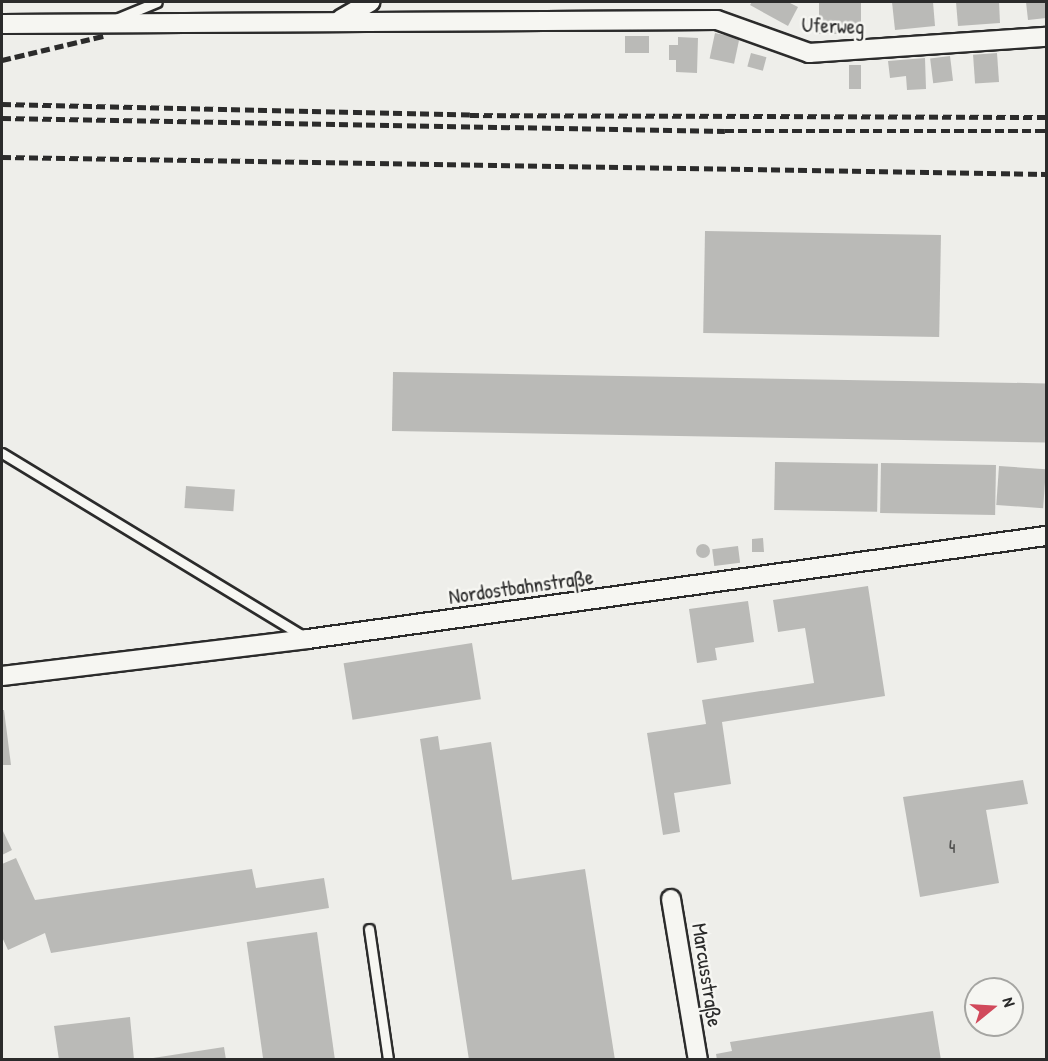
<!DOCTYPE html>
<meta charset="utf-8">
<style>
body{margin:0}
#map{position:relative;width:1048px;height:1061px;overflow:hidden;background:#eeeeea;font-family:"Patrick Hand",sans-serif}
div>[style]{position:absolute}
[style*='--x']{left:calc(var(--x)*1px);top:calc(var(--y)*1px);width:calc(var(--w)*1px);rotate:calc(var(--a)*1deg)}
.building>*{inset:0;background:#babab7;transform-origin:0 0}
.round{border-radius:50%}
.roads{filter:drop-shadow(2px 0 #2b2b2b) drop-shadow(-2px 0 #2b2b2b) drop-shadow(0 2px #2b2b2b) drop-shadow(0 -2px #2b2b2b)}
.service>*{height:9px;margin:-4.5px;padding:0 4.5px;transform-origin:4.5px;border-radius:4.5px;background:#f6f6f2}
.minor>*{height:18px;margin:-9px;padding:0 9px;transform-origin:9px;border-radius:9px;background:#f6f6f2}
.rail>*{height:4.5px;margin-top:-2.25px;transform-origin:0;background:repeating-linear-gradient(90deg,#2b2b2b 0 9px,transparent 0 13.5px)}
span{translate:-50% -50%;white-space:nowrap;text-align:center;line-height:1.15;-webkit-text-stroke:5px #f6f6f2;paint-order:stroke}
.number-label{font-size:18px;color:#4f4f4e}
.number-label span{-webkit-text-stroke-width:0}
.street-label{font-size:21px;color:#2b2b2b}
.frame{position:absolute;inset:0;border:3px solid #2b2b2b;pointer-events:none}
.north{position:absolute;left:964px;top:977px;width:60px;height:60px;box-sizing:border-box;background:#f6f6f2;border:2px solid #a5a5a2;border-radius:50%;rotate:72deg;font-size:16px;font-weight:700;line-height:24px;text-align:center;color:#2b2b2b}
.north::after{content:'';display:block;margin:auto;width:21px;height:27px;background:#d1495b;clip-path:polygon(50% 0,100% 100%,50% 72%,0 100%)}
</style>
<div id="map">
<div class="building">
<div style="clip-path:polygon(752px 2px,788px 2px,798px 7px,788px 26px,750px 5px)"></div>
<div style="left:819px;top:2px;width:42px;height:32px"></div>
<div style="clip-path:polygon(892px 2px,933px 2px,935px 26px,895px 30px)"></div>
<div style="clip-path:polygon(956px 2px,999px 2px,1000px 23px,958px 26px)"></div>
<div style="clip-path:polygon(1026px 2px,1046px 2px,1046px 18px,1028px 20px)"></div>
<div style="left:715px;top:33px;width:25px;height:26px;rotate:12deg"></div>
<div style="left:625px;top:36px;width:24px;height:17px"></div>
<div style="clip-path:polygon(678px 37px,698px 38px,697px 73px,676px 72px,676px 60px,669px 60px,669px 45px,678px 45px)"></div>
<div style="left:751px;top:53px;width:16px;height:14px;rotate:15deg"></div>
<div style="left:997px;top:53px;width:29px;height:24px;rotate:86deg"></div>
<div style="left:950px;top:56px;width:25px;height:20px;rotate:83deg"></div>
<div style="clip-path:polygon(925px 58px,926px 89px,907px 90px,906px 76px,890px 78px,888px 61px)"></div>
<div style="left:849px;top:65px;width:12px;height:24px"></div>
<div style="left:705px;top:231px;width:236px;height:102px;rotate:1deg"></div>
<div style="left:393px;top:372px;width:653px;height:59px;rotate:1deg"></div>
<div style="left:775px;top:462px;width:103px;height:48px;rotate:1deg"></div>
<div style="left:881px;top:463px;width:115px;height:50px;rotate:1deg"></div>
<div style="left:999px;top:466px;width:47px;height:39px;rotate:4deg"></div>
<div style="left:186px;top:486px;width:49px;height:22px;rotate:4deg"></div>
<div style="clip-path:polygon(763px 538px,764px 552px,752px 552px,752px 539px)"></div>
<div class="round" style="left:696px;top:544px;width:14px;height:14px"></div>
<div style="left:738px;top:546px;width:17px;height:26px;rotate:83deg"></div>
<div style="clip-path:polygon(868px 586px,885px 696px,722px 722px,731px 784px,674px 793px,680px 832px,663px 835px,647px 733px,706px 724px,702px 700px,814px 683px,805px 628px,778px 632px,773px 600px)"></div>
<div style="clip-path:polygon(748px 601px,754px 642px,715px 648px,717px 660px,697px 663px,689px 609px)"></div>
<div style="left:472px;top:643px;width:57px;height:130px;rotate:81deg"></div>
<div style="clip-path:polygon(2px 710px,4px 710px,11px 765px,2px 765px)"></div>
<div style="clip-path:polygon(438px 736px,440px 750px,491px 742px,512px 880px,585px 869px,615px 1060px,469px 1060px,420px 739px)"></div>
<div style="clip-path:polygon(1023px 780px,1028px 804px,986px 810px,999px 883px,920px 897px,903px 797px)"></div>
<div style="clip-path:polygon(2px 829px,12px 850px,2px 855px)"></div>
<div style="clip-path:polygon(16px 858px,35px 900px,252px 869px,256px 888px,324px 878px,329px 908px,51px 953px,45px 933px,8px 950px,2px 937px,2px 864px)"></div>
<div style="left:317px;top:932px;width:129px;height:71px;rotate:82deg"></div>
<div style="clip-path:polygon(933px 1011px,941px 1060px,717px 1060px,716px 1054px,732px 1051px,730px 1042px)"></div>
<div style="clip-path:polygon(130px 1017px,134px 1060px,59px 1060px,54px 1026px)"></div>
<div style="clip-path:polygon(224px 1047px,226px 1060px,154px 1060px,153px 1058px)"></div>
</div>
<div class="roads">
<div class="service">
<div style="--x:116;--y:19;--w:44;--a:-22.5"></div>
<div style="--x:2;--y:453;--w:354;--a:31.3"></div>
<div style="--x:369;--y:929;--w:132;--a:81.7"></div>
</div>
<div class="minor">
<div style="--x:341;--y:19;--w:34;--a:-30"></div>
<div style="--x:2;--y:24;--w:715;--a:-0.32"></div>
<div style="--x:717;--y:20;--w:98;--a:19.7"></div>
<div style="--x:809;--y:53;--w:238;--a:-3.9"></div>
<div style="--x:2;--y:676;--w:308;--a:-6.9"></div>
<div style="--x:308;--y:639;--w:745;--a:-7.95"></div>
<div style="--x:671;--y:899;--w:163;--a:80.5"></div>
</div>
</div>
<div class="rail">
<div style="--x:2;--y:60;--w:108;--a:-13.4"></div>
<div style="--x:2;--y:104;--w:468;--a:1.3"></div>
<div style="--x:470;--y:115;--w:576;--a:0.2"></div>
<div style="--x:2;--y:118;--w:723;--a:1.03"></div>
<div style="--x:725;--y:131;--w:321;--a:0"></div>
<div style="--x:2;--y:157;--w:1044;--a:0.93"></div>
</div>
<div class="number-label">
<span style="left:952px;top:847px">4</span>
</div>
<div class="street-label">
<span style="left:833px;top:26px;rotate:2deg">Uferweg</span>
<span style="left:521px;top:587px;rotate:-8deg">Nordostbahnstraße</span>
<span style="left:707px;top:975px;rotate:81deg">Marcusstraße</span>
</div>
<div class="frame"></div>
<div class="north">N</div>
</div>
